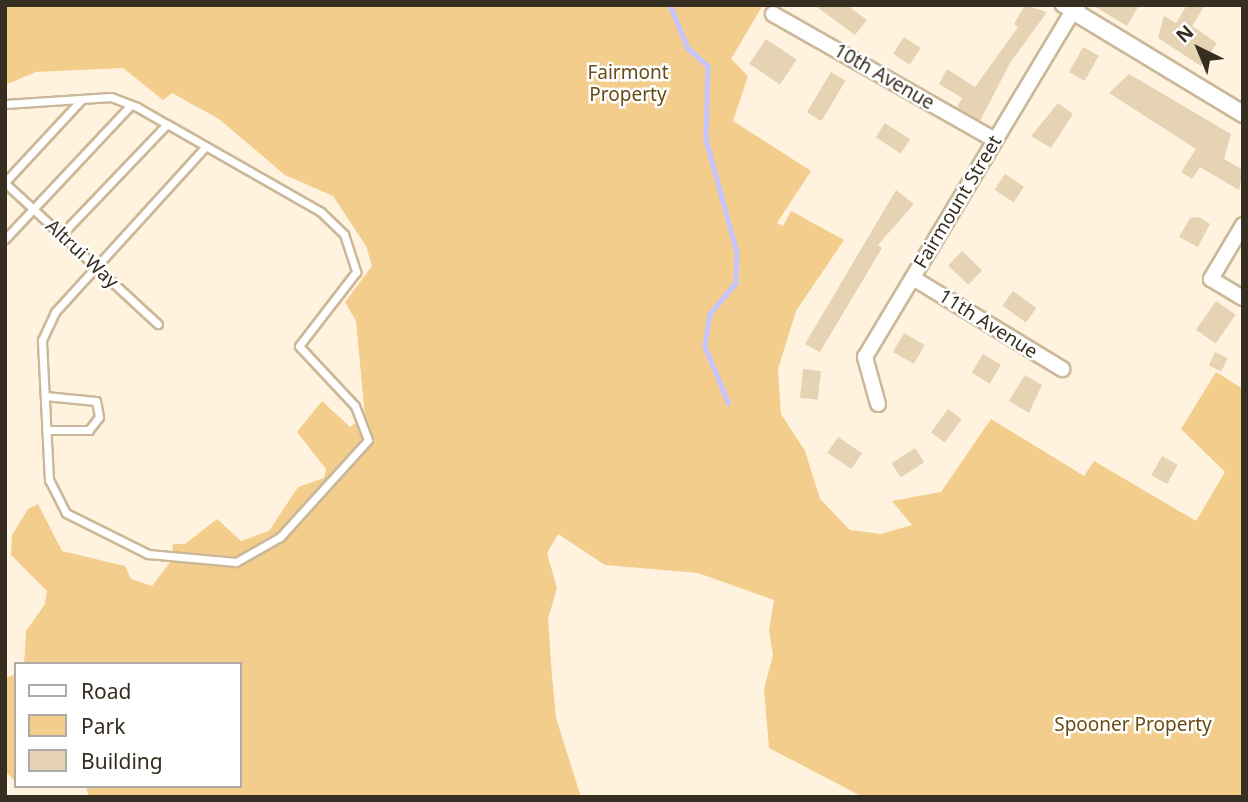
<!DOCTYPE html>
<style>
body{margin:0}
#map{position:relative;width:1248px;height:802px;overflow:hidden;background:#fff3df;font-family:"Noto Sans",sans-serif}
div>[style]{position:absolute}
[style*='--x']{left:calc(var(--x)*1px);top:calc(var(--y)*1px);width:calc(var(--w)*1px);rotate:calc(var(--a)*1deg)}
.green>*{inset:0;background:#f3cd8b}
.stream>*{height:4.5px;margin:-2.25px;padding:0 2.25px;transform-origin:2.25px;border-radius:2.25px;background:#c5c4fe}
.building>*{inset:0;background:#e6d3b3;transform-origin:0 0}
.roads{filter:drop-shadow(2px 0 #cbb898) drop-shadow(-2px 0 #cbb898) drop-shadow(0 2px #cbb898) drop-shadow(0 -2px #cbb898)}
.service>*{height:7px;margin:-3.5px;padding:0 3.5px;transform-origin:3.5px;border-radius:3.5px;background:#fff}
.minor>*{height:14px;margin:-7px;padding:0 7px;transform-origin:7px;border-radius:7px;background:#fff}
.tertiary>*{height:16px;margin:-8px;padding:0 8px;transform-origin:8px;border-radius:8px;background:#fff}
span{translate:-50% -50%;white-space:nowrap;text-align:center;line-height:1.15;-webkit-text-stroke:5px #fff;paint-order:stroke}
.park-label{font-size:19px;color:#674c15}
.street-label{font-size:19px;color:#352e21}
.frame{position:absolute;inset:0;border:7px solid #352e21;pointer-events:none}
.legend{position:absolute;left:14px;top:662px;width:228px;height:126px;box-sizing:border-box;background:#fff;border:2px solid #aeaba6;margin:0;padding:9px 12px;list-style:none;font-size:21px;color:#352e21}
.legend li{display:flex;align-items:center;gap:14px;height:35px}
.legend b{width:35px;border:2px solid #aeaba6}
.north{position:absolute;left:1164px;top:14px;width:70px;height:70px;-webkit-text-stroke:5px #fff;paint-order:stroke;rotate:317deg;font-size:19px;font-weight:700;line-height:28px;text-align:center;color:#352e21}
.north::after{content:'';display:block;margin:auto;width:24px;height:32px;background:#352e21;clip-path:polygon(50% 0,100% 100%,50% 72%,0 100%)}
</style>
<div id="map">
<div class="green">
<div style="clip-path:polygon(5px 5px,763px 5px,731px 59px,748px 76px,733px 121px,811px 171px,777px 223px,783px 226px,791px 211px,844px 240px,796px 311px,778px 369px,781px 414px,805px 451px,820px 499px,850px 530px,881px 534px,912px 525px,892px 501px,941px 492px,991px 419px,1084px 476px,1094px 461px,1196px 521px,1225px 472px,1181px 429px,1216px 372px,1243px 389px,1243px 797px,863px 797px,769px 748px,764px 689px,773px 655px,769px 630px,774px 600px,698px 573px,605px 565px,558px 534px,547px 553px,557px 588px,548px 619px,552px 676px,556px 718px,581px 797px,89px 797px,86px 786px,240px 786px,240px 664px,24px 664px,26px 631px,45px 604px,47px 591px,11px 555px,12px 535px,28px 509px,38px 504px,62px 551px,125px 566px,131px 579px,152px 586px,171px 561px,173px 544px,185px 544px,217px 519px,241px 541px,269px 531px,298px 487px,324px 478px,326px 469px,297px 432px,322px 401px,350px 427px,365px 417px,356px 321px,345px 302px,372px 266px,366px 246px,333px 196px,285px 175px,219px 119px,172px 93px,163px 100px,123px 68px,36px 72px,5px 85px)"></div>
<div style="clip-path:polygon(16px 674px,16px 782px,7px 773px,5px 733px,5px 678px)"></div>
</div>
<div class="stream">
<div style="--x:670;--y:5;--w:47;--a:67.3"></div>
<div style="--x:688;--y:48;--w:27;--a:42"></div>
<div style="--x:708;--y:66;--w:73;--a:91.6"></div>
<div style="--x:706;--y:139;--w:117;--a:74.7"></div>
<div style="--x:737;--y:252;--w:31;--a:92"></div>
<div style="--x:736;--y:283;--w:40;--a:130"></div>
<div style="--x:710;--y:314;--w:32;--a:99"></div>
<div style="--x:705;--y:346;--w:61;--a:67.7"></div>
</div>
<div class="building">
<div style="clip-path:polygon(814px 5px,847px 5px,867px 20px,855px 35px)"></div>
<div style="clip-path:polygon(1025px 5px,1047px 12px,1010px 63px,980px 121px,957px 107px,962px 98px,939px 84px,947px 69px,975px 87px,1018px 27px,1014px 24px)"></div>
<div style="clip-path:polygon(1092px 5px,1139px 5px,1127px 26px)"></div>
<div style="clip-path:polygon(1187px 5px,1205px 5px,1192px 26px,1217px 43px,1201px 66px,1158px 38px,1164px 16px,1176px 23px)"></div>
<div style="left:904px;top:37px;width:20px;height:20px;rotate:33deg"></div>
<div style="left:766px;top:39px;width:37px;height:30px;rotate:34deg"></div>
<div style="left:1083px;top:47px;width:18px;height:29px;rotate:29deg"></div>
<div style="left:831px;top:72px;width:17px;height:47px;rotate:31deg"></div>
<div style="clip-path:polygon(1129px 74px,1231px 134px,1224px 159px,1243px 170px,1239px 190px,1200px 167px,1192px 179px,1181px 172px,1196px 149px,1109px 93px)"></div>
<div style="clip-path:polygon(1058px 103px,1073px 114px,1051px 148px,1031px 136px)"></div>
<div style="left:885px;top:123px;width:30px;height:17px;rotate:33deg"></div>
<div style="left:1005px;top:174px;width:23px;height:19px;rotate:34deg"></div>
<div style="clip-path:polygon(896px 190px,914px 204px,878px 245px,882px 248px,820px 352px,805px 344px)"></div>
<div style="clip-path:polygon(1199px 217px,1210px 224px,1198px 247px,1179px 237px,1190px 218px)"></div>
<div style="left:962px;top:251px;width:28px;height:20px;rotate:44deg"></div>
<div style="left:1013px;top:291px;width:29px;height:18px;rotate:36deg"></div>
<div style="left:1216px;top:301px;width:24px;height:35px;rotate:35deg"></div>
<div style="left:904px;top:333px;width:24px;height:22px;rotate:30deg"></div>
<div style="left:1215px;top:352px;width:14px;height:15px;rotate:25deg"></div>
<div style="left:983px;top:354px;width:21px;height:22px;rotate:31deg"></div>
<div style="left:803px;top:369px;width:18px;height:29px;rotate:6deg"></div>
<div style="clip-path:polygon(1025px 375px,1042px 385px,1029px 413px,1009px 401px)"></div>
<div style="left:948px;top:409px;width:17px;height:29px;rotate:36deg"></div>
<div style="left:838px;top:437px;width:29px;height:19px;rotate:34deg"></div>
<div style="left:915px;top:448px;width:17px;height:28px;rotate:57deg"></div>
<div style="left:1162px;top:456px;width:18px;height:22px;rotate:29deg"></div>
</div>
<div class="roads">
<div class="service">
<div style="--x:5;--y:104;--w:106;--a:-3.8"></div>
<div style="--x:111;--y:97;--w:28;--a:21"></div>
<div style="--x:137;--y:107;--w:34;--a:30"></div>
<div style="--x:167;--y:124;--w:177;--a:29.7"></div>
<div style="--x:321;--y:212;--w:32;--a:44"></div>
<div style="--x:344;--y:234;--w:40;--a:72"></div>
<div style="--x:356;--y:272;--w:93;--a:127.6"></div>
<div style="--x:299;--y:346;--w:82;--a:47"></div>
<div style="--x:355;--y:406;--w:36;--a:69"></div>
<div style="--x:368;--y:440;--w:131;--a:132.2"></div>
<div style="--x:280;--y:537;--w:51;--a:150.4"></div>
<div style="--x:236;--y:562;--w:88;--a:-174.8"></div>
<div style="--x:148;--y:554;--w:92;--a:-153.4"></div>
<div style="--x:66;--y:513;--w:37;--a:-117"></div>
<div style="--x:49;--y:480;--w:140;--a:-92.9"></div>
<div style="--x:42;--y:340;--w:31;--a:-65"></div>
<div style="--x:55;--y:312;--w:224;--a:-47.7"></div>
<div style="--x:5;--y:182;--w:113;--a:-47.1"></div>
<div style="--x:5;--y:183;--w:208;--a:42.7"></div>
<div style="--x:61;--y:235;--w:153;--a:-46.3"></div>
<div style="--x:5;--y:239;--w:184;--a:-46.8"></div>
<div style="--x:45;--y:396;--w:51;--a:5.6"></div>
<div style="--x:96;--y:401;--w:16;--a:79"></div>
<div style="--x:99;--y:417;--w:16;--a:128"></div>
<div style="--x:89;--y:430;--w:43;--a:180"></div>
</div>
<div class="minor">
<div style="--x:773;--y:14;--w:255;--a:29.6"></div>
<div style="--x:1243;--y:225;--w:63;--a:120.7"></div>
<div style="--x:1211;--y:279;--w:37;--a:31"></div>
<div style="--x:913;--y:278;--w:175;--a:31.4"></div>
<div style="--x:878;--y:404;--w:49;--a:-105.5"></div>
<div style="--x:865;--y:357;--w:404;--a:-59"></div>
<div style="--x:1073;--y:11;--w:12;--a:-149"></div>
</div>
<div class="tertiary">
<div style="--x:1077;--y:5;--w:7;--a:124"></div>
<div style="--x:1073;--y:11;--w:199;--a:31.2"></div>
</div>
</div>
<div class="park-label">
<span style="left:628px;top:84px">Fairmont<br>Property</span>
<span style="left:1133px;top:725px">Spooner Property</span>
</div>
<div class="street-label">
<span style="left:884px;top:77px;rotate:30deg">10th Avenue</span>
<span style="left:958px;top:202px;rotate:-59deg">Fairmount Street</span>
<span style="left:82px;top:254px;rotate:43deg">Altrui Way</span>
<span style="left:988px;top:324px;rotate:32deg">11th Avenue</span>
</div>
<div class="frame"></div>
<ul class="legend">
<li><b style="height:9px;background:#fff"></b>Road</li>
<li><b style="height:19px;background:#f3cd8b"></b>Park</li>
<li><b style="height:19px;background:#e6d3b3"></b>Building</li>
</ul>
<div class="north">N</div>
</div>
